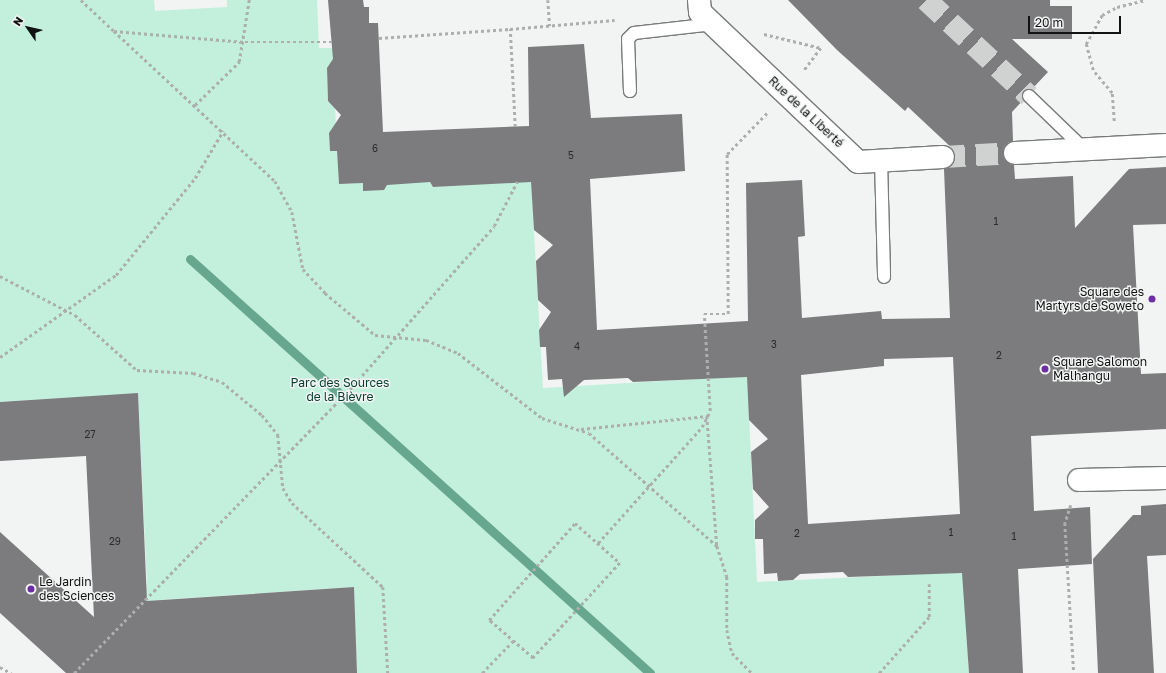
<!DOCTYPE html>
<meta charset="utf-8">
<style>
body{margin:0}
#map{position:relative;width:1166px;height:673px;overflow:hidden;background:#f1f4f3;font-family:"Golos Text",sans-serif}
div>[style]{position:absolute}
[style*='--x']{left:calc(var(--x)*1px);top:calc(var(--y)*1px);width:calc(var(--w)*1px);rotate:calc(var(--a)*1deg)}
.green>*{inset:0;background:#c2f0dd}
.stream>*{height:9px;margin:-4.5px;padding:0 4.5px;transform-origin:4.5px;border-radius:4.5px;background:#67a78f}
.building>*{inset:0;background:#7c7b7e}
.street-tunnel>*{height:22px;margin-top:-11px;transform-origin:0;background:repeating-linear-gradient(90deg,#cfd2d1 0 22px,transparent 0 33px)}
.path>*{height:2.5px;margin-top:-1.25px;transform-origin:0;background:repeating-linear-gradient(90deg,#acafae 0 3px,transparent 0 6px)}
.roads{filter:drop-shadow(1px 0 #787b7a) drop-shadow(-1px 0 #787b7a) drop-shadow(0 1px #787b7a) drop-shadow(0 -1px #787b7a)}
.lane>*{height:12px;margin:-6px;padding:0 6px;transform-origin:6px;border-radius:6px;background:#fff}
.street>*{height:22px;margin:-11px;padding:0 11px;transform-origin:11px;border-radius:11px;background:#fff}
.dots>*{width:11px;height:11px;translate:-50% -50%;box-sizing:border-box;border:2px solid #f1f4f3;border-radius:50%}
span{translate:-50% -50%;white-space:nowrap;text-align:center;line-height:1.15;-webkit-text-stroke:3px #f1f4f3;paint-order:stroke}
.number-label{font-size:10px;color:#2c2c2d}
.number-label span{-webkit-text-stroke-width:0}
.street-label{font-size:12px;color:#111212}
.poi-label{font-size:12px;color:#111212}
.right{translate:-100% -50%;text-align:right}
.left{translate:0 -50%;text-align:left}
.park-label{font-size:12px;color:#033d2d}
.north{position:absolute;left:8px;top:8px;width:40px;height:40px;-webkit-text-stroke:3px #f1f4f3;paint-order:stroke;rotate:304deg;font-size:11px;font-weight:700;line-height:16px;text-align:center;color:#111212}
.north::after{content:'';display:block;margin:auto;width:14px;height:18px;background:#111212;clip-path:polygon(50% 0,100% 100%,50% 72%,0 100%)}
.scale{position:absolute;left:1028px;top:16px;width:93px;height:18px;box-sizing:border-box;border:2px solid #111212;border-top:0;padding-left:5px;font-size:12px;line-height:14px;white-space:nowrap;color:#111212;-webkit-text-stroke:3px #f1f4f3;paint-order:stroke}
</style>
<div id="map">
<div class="green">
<div style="clip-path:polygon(0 0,154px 0,155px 11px,227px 7px,227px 0,317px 0,319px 48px,333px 48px,333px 63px,327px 69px,328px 101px,335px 106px,336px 129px,329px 133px,330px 151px,337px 151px,339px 184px,428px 180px,433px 187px,531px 181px,543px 388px,747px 376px,757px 582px,963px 572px,969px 673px,357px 673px,353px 587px,160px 600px,144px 617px,67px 673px,147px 585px,138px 394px,0 402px)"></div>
</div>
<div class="stream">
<div style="--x:190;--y:259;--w:619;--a:41.99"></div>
</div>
<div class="building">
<div style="clip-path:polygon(evenodd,328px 0,363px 0,364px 7px,369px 7px,369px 23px,378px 23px,383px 132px,529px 126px,528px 47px,584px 44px,591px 118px,682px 114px,685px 171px,590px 179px,597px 330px,748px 321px,746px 183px,802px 180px,805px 236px,798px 237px,802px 318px,881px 311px,882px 319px,950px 318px,944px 169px,954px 162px,954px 150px,908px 107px,905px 111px,837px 50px,788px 0,1050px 0,1050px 6px,1072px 6px,1072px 39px,1012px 39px,1048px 72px,1032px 89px,1023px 91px,1023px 100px,1012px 112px,1013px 141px,1004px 147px,1003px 154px,1005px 160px,1014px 165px,1015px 179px,1073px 176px,1075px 228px,1129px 169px,1166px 167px,1166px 224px,1133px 225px,1141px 374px,1166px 373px,1166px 429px,1031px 436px,1034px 511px,1090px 507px,1092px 564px,1018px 569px,1023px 673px,969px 673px,962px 573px,848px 577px,843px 572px,800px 574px,793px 580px,778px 581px,777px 573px,764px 574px,763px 539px,755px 539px,755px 520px,769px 507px,753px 489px,751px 452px,768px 439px,749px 420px,747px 377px,633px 382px,628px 378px,584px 380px,564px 397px,562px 379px,548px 380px,546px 347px,540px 347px,539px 330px,551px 312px,538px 300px,536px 261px,553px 245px,534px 230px,531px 182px,433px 187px,430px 182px,387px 185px,384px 190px,363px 191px,363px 183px,339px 184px,337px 151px,330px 151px,329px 133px,341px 115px,328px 101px,327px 68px,333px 59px,328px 0,953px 357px,960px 514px,808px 524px,801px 375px,884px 366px,884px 359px,953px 357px)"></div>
<div style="clip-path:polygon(138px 393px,147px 601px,354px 587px,357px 673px,66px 673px,0 613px,0 532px,94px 617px,86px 456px,0 461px,0 402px)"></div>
<div style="clip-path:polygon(1166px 504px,1166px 555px,1147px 556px,1154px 673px,1098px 673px,1093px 559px,1133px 515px,1141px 515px,1141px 506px)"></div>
</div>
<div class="street-tunnel">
<div style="--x:926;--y:0;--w:141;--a:43"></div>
<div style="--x:943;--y:157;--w:72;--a:-3.2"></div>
</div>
<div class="path">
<div style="--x:81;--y:0;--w:45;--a:43.2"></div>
<div style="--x:114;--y:31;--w:131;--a:4.8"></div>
<div style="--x:245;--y:42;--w:87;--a:0"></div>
<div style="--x:548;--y:0;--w:26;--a:86"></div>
<div style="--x:114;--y:31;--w:220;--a:43"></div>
<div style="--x:275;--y:181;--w:35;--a:61"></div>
<div style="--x:292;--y:212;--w:58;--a:79.1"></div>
<div style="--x:303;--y:269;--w:33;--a:47"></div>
<div style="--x:325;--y:293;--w:65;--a:40"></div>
<div style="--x:375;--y:335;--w:51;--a:5.6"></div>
<div style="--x:426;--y:340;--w:35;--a:22"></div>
<div style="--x:458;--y:353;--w:106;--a:37.7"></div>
<div style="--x:542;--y:418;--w:49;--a:17.7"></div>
<div style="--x:589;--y:433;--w:171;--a:41.4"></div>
<div style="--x:717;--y:546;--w:33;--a:72"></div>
<div style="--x:727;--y:577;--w:53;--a:90"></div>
<div style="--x:727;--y:630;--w:24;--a:78"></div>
<div style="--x:732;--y:653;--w:28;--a:45"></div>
<div style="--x:764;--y:34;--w:59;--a:13.8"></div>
<div style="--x:821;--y:48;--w:30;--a:127"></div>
<div style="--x:379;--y:38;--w:131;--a:-3.9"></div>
<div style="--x:195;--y:105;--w:62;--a:-44.3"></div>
<div style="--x:239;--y:62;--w:63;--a:-80.8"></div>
<div style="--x:1114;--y:121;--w:28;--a:-94"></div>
<div style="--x:1112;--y:93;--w:30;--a:-130"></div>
<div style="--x:1093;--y:70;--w:27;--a:-105"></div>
<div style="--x:1086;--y:44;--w:33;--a:-61"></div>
<div style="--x:1102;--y:15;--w:17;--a:-28"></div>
<div style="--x:1117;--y:7;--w:29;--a:-14"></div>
<div style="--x:515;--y:127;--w:98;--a:-92.9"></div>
<div style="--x:510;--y:29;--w:105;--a:-4.9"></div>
<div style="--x:0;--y:276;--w:85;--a:27.5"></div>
<div style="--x:75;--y:315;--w:83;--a:41.6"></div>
<div style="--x:137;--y:370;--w:56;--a:3.1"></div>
<div style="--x:193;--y:373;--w:30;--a:17"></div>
<div style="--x:222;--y:382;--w:52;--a:39.5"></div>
<div style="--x:262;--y:415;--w:26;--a:51"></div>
<div style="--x:278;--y:435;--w:53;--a:84.6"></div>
<div style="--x:283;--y:488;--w:17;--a:59"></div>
<div style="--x:292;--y:503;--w:124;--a:42.7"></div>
<div style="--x:383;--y:587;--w:86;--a:86.7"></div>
<div style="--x:0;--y:357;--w:142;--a:-35.3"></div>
<div style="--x:116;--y:275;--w:125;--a:-50.8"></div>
<div style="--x:195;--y:178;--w:55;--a:-59.2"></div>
<div style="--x:581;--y:429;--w:127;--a:-5.9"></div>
<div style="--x:707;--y:416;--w:130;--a:85.6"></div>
<div style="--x:1071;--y:505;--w:19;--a:108"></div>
<div style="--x:1065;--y:523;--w:150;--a:86.6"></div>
<div style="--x:575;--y:523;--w:60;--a:41.6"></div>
<div style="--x:620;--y:563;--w:129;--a:132.5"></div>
<div style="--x:533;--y:658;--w:58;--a:-139.2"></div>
<div style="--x:489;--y:620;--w:130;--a:-48.4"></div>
<div style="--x:598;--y:543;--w:156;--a:-48.1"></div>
<div style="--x:702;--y:427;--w:18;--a:-63"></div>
<div style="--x:710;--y:411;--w:97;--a:-93.5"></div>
<div style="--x:704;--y:314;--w:24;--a:0"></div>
<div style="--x:728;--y:314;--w:160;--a:-90.4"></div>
<div style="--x:727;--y:154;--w:57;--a:-45.7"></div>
<div style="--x:0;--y:667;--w:13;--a:29"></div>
<div style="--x:74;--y:673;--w:396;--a:-45.8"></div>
<div style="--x:350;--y:389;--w:217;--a:-48.5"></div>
<div style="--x:494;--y:226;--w:50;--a:-62.4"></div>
<div style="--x:482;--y:673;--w:45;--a:-45.9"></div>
<div style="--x:879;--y:673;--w:75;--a:-48.2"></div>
<div style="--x:929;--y:617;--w:33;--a:-90"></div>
</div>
<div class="roads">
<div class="lane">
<div style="--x:630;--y:91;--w:52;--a:-92.2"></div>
<div style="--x:628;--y:39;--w:8;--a:-45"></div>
<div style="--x:634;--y:33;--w:80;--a:-6.5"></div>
<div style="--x:1029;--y:96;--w:76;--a:43.9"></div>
<div style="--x:881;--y:160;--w:117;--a:88.5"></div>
</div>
<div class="street">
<div style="--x:699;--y:0;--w:12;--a:85"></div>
<div style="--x:700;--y:12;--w:218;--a:43.5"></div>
<div style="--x:858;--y:162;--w:85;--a:-3.4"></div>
<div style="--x:1015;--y:153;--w:151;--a:-3"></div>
<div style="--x:1079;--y:480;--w:87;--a:-1.3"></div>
</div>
</div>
<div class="dots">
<div style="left:1152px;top:299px;background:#6d2ea4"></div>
<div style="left:1045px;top:369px;background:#6d2ea4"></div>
<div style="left:31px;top:589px;background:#6d2ea4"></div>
</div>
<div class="number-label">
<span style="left:375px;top:149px">6</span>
<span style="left:571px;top:156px">5</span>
<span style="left:996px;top:222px">1</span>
<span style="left:774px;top:345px">3</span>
<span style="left:577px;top:347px">4</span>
<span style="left:999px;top:356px">2</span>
<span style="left:90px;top:435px">27</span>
<span style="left:951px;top:533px">1</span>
<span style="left:797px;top:534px">2</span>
<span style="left:1014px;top:537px">1</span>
<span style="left:115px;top:542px">29</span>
</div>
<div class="street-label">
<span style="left:806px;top:112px;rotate:43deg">Rue de la Liberté</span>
</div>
<div class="poi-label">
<span class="right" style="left:1144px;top:299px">Square des<br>Martyrs de Soweto</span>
<span class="left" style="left:1053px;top:369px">Square Salomon<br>Malhangu</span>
<span class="left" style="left:39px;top:589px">Le Jardin<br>des Sciences</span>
</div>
<div class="park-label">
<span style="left:340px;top:390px">Parc des Sources<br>de la Bièvre</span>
</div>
<div class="north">N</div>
<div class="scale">20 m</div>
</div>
